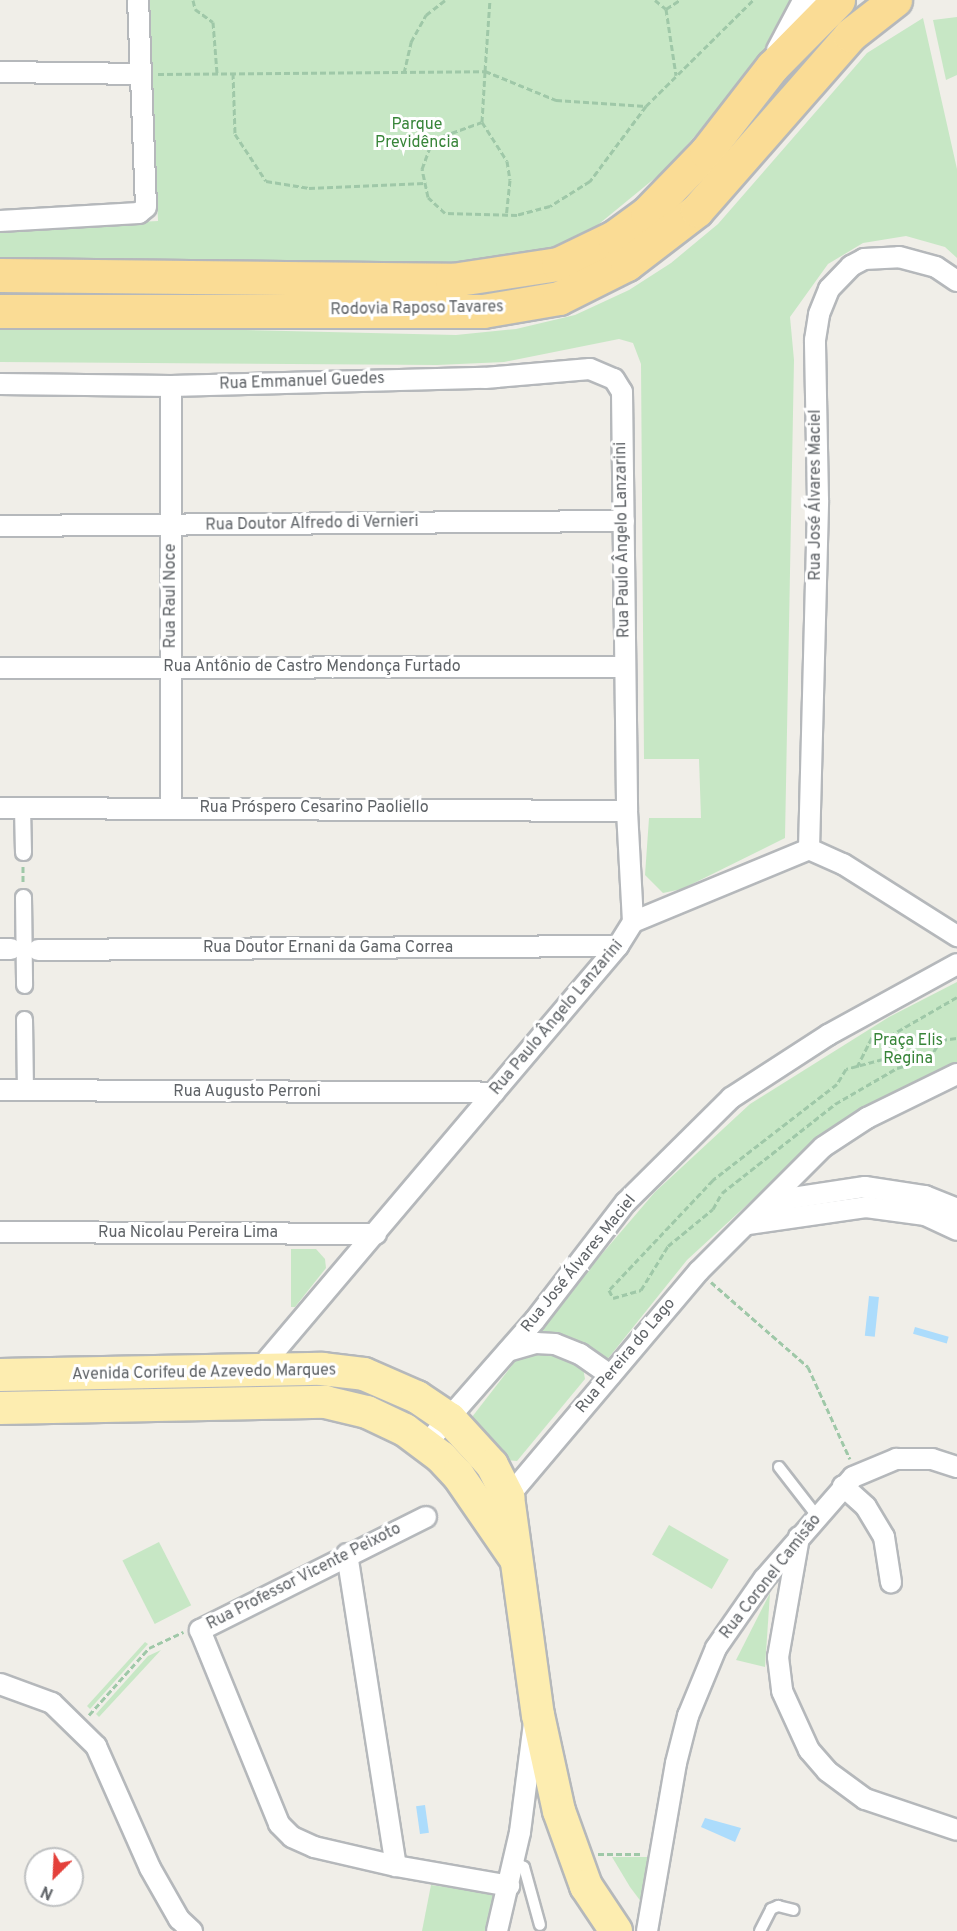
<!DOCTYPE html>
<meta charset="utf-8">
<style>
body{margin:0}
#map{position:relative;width:957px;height:1931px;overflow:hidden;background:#f0eee8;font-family:Overpass,sans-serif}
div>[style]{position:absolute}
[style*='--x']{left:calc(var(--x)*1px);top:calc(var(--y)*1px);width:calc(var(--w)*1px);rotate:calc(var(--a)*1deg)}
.green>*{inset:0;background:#c7e7c5;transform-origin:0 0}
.water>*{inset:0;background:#acdcfc;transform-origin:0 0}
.path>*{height:3px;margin-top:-1.5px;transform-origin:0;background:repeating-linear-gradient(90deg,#9fc8a8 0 6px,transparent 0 9px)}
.roads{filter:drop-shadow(2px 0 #b5b8bb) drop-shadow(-2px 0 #b5b8bb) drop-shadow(0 2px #b5b8bb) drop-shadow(0 -2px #b5b8bb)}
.service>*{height:10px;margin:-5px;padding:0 5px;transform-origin:5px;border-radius:5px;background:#fff}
.pedestrian>*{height:15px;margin:-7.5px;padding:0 7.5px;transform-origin:7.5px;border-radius:7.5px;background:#fff}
.minor>*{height:20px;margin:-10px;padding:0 10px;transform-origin:10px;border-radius:10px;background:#fff}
.secondary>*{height:28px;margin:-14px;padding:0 14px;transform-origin:14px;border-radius:14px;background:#fff}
.primary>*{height:32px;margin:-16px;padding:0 16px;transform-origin:16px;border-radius:16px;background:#fdedb0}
.motorway>*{height:33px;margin:-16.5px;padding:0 16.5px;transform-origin:16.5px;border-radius:16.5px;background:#fadc95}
span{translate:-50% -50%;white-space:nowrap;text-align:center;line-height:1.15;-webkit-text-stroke:6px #fff;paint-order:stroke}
.park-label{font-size:16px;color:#388539}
.street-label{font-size:16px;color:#5f6367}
.north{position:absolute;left:24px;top:1847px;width:60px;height:60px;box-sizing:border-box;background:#fff;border:2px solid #bfc1c2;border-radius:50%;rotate:204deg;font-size:16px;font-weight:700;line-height:24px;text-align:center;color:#5f6367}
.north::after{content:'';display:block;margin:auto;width:21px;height:27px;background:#e4403a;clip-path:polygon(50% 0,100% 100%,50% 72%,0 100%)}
</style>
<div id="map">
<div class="green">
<div style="clip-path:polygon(149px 0,798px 0,754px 69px,666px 169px,566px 251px,465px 269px,0 261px,0 229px,158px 221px)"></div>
<div style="clip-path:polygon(957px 17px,957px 75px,946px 80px,933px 20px)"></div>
<div style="clip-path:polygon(923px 18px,957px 169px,957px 258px,945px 247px,906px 236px,863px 243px,828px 264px,790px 317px,794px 360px,785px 838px,682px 889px,663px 893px,645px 875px,649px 818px,701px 818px,699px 759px,644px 759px,641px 364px,633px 343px,619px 339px,504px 362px,437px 365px,0 362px,0 324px,456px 335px,516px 329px,575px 315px,629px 290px,671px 263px,718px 224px,867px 53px)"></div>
<div style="clip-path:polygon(957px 982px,957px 1066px,822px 1136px,687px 1260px,606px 1361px,576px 1341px,536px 1331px,655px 1192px,750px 1104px,889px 1017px)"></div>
<div style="clip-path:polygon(291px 1249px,316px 1249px,325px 1259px,326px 1268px,295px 1307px,291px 1307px)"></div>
<div style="clip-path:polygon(546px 1352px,583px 1368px,585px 1379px,517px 1461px,505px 1460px,472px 1417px,520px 1355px)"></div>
<div style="left:669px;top:1525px;width:69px;height:34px;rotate:30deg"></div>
<div style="left:159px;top:1542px;width:71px;height:41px;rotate:63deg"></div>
<div style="clip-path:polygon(770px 1593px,765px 1667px,736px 1660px)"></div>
<div style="clip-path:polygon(145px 1642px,148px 1644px,90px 1709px,87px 1706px)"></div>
<div style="clip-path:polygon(161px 1650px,99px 1717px,96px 1714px,148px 1656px)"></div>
<div style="clip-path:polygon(612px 1857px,648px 1857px,642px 1903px,630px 1887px)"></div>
<div style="clip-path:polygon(431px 1885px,497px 1894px,489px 1931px,422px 1931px)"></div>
</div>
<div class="water">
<div style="left:869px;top:1296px;width:10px;height:40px;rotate:6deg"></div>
<div style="left:915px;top:1327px;width:35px;height:7px;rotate:16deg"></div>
<div style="left:425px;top:1805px;width:28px;height:9px;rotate:82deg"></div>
<div style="clip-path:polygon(705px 1818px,741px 1828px,735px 1842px,701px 1827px)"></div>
</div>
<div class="path">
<div style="--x:193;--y:0;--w:9;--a:77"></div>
<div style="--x:195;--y:9;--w:22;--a:36"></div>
<div style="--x:213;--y:22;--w:51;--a:85.5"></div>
<div style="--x:655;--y:0;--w:14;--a:39"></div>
<div style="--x:666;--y:9;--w:17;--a:-33"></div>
<div style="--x:666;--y:9;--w:67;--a:81.4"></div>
<div style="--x:233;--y:73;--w:61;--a:88.1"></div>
<div style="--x:235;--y:134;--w:56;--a:56.6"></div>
<div style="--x:266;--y:181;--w:44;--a:9.2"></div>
<div style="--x:309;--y:188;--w:116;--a:-2.5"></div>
<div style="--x:404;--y:73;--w:32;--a:-77"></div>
<div style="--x:411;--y:42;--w:31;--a:-61"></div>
<div style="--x:426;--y:15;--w:24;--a:-38"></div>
<div style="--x:158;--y:74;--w:327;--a:-0.5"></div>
<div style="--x:485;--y:71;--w:77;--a:22.2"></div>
<div style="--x:556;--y:100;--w:90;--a:3.8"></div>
<div style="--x:646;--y:106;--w:94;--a:126.7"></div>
<div style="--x:590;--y:181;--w:47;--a:148"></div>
<div style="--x:550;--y:206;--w:34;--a:165"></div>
<div style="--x:517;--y:215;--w:72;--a:-178.4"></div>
<div style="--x:445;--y:213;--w:23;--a:-137"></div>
<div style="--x:428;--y:197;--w:29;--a:-102"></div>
<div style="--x:422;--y:169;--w:23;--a:-70"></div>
<div style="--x:430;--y:147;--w:17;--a:-40"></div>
<div style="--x:443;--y:136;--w:41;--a:-19.7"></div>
<div style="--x:482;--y:122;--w:51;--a:-86.6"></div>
<div style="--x:485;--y:71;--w:71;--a:-86"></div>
<div style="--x:646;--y:106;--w:151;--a:-44.7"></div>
<div style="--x:482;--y:122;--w:46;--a:57.3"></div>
<div style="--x:507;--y:161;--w:19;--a:81"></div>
<div style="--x:510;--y:180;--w:36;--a:96"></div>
<div style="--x:23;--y:866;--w:18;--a:90"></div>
<div style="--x:957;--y:997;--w:74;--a:150"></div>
<div style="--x:893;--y:1034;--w:27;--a:112"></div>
<div style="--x:883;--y:1059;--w:38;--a:165"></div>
<div style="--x:846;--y:1069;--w:17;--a:121"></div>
<div style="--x:837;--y:1084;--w:157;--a:142.3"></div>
<div style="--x:713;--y:1180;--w:151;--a:133.4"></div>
<div style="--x:609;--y:1290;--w:9;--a:63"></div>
<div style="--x:613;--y:1298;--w:29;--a:-16"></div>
<div style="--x:641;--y:1290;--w:52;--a:-58.5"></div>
<div style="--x:668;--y:1246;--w:58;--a:-39.4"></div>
<div style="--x:713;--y:1209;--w:18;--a:-61"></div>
<div style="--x:722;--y:1193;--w:144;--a:-38.2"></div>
<div style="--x:835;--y:1104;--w:72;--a:-30.1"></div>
<div style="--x:897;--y:1068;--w:33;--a:-16"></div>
<div style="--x:929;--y:1059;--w:22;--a:-58"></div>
<div style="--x:941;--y:1040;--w:16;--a:-7"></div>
<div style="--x:857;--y:1067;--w:40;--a:-63.4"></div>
<div style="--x:711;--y:1282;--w:129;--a:41.2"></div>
<div style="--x:808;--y:1367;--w:101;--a:65.5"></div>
<div style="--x:89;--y:1715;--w:90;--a:-48.2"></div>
<div style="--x:149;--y:1648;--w:38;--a:-25"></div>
<div style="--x:598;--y:1854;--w:45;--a:0"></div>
</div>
<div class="roads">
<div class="service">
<div style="--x:779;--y:1467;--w:62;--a:52.2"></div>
<div style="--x:514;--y:1862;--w:11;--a:27"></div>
<div style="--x:524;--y:1867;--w:60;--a:74.6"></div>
<div style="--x:760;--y:1931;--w:25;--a:-63"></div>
<div style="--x:771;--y:1909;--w:8;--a:-23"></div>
<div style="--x:778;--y:1906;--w:16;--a:14"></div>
</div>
<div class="pedestrian">
<div style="--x:22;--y:808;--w:44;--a:88.7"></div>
<div style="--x:23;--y:897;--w:88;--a:89.3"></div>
<div style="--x:24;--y:1019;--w:71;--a:89.2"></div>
</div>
<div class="minor">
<div style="--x:0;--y:72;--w:141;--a:0.8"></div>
<div style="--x:0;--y:221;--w:139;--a:-3.3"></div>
<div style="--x:139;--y:213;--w:9;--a:-41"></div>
<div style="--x:146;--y:207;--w:207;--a:-92.2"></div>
<div style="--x:0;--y:384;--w:171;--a:0.7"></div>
<div style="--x:171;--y:386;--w:314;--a:-1.5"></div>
<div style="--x:485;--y:378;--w:105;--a:-4.9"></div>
<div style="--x:590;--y:369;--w:26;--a:23"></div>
<div style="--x:614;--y:379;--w:15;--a:58"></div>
<div style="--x:622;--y:392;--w:419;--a:89.3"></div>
<div style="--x:627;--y:811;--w:111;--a:86.9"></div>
<div style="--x:633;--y:922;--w:28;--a:122"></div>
<div style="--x:618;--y:946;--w:557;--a:130.27"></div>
<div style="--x:171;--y:386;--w:421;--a:90"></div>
<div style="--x:0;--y:526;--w:624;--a:-0.46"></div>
<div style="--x:0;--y:668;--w:624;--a:-0.09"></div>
<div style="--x:0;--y:808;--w:627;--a:0.27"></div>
<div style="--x:809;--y:849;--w:349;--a:-88.5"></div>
<div style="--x:818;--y:500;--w:160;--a:-91.1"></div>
<div style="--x:815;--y:340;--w:26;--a:-81"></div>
<div style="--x:819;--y:314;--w:27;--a:-68"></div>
<div style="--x:829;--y:289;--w:32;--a:-46"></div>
<div style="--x:851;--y:266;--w:15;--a:-28"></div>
<div style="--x:864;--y:259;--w:35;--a:-3"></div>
<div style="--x:899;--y:257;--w:38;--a:15"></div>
<div style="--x:936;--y:267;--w:25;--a:34"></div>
<div style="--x:633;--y:922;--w:191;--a:-22.5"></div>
<div style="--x:809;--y:849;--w:37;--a:24"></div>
<div style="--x:843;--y:864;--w:135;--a:32.3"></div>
<div style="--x:0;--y:949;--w:11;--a:0"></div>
<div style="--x:38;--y:950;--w:580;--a:-0.4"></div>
<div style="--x:0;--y:1090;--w:494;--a:0.3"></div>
<div style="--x:773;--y:1201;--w:93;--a:-8.7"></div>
<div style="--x:865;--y:1187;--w:61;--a:8.5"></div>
<div style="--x:925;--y:1196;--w:35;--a:22"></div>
<div style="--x:748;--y:1224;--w:119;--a:-8.2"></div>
<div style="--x:866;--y:1207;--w:60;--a:7.7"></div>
<div style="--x:925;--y:1215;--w:35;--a:25"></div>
<div style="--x:0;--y:1232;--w:376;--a:0.3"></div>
<div style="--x:508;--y:1351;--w:29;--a:-16"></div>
<div style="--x:536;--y:1343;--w:19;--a:3"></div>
<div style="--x:555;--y:1344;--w:27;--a:22"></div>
<div style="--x:580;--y:1354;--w:37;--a:35"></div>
<div style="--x:426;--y:1444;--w:165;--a:-48.7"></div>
<div style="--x:535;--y:1320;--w:149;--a:-52.4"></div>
<div style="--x:626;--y:1202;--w:148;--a:-44.7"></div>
<div style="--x:731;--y:1098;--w:116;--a:-33"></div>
<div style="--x:828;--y:1035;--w:147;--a:-28.8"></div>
<div style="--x:843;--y:1486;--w:31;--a:42"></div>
<div style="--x:866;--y:1507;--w:35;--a:59"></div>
<div style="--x:884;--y:1537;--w:46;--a:81.2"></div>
<div style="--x:502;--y:1504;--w:305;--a:-49.8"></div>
<div style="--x:699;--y:1271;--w:175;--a:-45"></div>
<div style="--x:823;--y:1147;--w:53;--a:-33.4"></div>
<div style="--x:867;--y:1118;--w:100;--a:-26.1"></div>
<div style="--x:426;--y:1517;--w:253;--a:153.4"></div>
<div style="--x:200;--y:1630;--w:209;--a:67.8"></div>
<div style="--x:279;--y:1824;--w:18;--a:45"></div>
<div style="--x:292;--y:1837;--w:24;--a:24"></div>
<div style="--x:314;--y:1847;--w:84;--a:13"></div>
<div style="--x:396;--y:1866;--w:115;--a:10"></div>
<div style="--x:799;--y:1537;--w:122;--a:99.9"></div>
<div style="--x:778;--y:1657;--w:34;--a:83"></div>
<div style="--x:782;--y:1691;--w:65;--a:65.4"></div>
<div style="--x:809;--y:1750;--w:28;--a:49"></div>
<div style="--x:827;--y:1771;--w:47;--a:36.4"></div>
<div style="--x:865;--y:1799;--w:97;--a:18.6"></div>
<div style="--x:347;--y:1554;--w:316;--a:81.1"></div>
<div style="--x:0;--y:1684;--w:55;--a:20.1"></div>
<div style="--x:52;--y:1703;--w:62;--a:44.3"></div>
<div style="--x:96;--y:1746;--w:133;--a:66.1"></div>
<div style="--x:150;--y:1868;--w:59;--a:60.4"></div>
<div style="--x:179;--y:1919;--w:18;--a:43"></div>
<div style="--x:497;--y:1931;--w:102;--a:-76.9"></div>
<div style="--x:520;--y:1832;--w:111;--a:-82.7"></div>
<div style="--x:647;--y:1931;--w:170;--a:-80.2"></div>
<div style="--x:676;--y:1763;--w:49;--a:-75.7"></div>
<div style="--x:688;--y:1716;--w:74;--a:-67.6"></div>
<div style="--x:716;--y:1648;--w:84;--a:-55.2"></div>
<div style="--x:764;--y:1579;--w:135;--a:-48.9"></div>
<div style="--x:853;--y:1477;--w:47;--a:-22.7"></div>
<div style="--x:896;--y:1459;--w:36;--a:0"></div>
<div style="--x:932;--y:1459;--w:26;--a:18"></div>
</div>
<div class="secondary">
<div style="--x:781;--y:51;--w:58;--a:-62.1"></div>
</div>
<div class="primary">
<div style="--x:0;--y:1375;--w:322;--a:-1.1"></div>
<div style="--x:322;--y:1369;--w:42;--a:6.8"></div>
<div style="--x:364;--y:1374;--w:58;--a:23.5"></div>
<div style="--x:417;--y:1397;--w:40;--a:34"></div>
<div style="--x:450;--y:1419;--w:62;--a:47.6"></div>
<div style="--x:492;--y:1465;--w:36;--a:63"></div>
<div style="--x:508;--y:1497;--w:220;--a:82.2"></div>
<div style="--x:538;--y:1715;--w:98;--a:77.7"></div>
<div style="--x:559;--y:1811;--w:80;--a:70.2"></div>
<div style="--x:586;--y:1886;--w:54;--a:56.3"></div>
<div style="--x:0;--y:1408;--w:325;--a:-1.1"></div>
<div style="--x:325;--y:1402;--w:43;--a:13.4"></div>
<div style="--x:367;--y:1412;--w:42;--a:25.3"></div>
<div style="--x:405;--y:1430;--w:45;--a:36.9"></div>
<div style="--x:441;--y:1457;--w:25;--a:47"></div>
<div style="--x:458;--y:1475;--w:101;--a:55.5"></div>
</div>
<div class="motorway">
<div style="--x:0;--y:275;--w:452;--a:0.6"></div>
<div style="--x:452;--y:280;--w:107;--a:-8.6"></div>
<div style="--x:558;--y:264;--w:62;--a:-25.7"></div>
<div style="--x:614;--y:237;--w:41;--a:-36"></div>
<div style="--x:647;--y:213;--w:85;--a:-46"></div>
<div style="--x:706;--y:152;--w:108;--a:-52.2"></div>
<div style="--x:772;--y:67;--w:94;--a:-45.4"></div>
<div style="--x:0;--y:311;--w:483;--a:0"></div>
<div style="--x:483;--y:311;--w:77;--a:-9.7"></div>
<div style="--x:559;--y:298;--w:76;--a:-26.6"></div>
<div style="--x:627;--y:264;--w:88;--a:-37.6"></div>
<div style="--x:697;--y:210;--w:232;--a:-48.8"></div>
<div style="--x:850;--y:35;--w:57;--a:-37.9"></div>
</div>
</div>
<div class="park-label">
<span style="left:417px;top:134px">Parque<br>Previdência</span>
<span style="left:908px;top:1050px">Praça Elis<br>Regina</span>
</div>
<div class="street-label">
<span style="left:417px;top:309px;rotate:-1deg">Rodovia Raposo Tavares</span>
<span style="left:302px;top:382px;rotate:-2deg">Rua Emmanuel Guedes</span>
<span style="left:816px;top:495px;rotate:-90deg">Rua José Álvares Maciel</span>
<span style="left:312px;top:524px;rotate:-1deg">Rua Doutor Alfredo di Vernieri</span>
<span style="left:623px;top:540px;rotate:-91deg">Rua Paulo Ângelo Lanzarini</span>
<span style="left:171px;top:596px;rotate:-90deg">Rua Raul Noce</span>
<span style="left:312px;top:667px">Rua Antônio de Castro Mendonça Furtado</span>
<span style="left:314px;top:808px">Rua Próspero Cesarino Paoliello</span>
<span style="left:328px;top:948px">Rua Doutor Ernani da Gama Correa</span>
<span style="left:557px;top:1018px;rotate:-50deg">Rua Paulo Ângelo Lanzarini</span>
<span style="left:247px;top:1092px">Rua Augusto Perroni</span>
<span style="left:188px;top:1233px">Rua Nicolau Pereira Lima</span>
<span style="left:579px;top:1264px;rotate:-51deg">Rua José Álvares Maciel</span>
<span style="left:626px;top:1356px;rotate:-50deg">Rua Pereira do Lago</span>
<span style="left:204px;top:1373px;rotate:-1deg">Avenida Corifeu de Azevedo Marques</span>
<span style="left:304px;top:1577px;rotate:-27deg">Rua Professor Vicente Peixoto</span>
<span style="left:771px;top:1577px;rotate:-52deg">Rua Coronel Camisão</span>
</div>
<div class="north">N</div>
</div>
